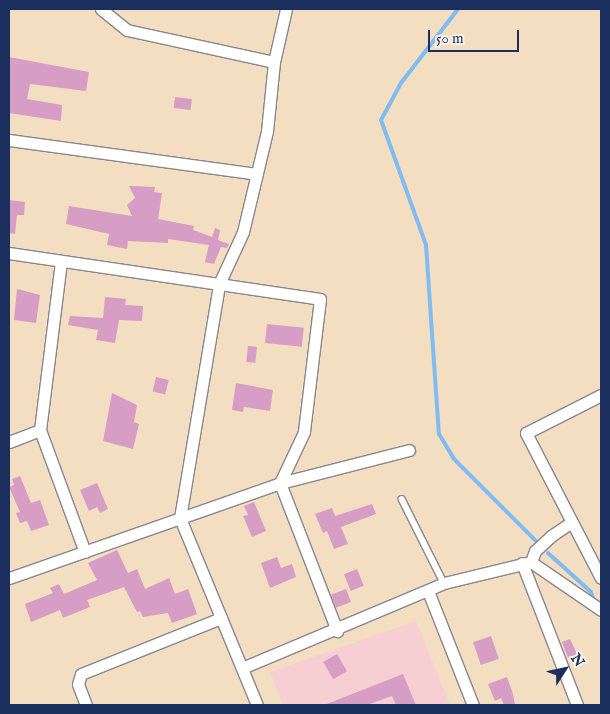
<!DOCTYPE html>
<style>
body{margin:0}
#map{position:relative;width:610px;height:714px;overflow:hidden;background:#f3dec1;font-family:"IM FELL English",serif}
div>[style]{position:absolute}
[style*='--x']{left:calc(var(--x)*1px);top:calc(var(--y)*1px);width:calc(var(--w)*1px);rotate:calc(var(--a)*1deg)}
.built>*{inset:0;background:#f7cfd2}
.stream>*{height:4px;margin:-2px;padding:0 2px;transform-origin:2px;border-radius:2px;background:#80bbf2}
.building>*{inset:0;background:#d69ec4;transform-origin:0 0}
.roads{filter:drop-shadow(1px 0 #878690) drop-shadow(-1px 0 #878690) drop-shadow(0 1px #878690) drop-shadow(0 -1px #878690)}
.service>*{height:5.5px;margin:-2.75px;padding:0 2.75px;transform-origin:2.75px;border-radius:2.75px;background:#fff}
.minor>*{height:11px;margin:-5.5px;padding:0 5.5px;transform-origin:5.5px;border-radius:5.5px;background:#fff}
span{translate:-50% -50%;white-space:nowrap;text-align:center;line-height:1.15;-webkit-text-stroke:4px #f7f3e8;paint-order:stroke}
.frame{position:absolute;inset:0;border:10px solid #1b2f5e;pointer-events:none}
.north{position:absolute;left:540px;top:644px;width:50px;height:50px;-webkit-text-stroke:4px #f7f3e8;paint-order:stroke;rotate:55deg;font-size:14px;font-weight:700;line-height:20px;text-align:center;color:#1b2f5e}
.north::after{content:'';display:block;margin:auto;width:18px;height:22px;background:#1b2f5e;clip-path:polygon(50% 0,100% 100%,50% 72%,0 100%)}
.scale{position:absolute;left:428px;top:30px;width:91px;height:22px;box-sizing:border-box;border:2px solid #1b2f5e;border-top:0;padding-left:6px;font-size:15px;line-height:18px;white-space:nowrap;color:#1b2f5e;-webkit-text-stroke:4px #f7f3e8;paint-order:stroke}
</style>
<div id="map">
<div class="built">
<div style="clip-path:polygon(416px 621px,450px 705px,283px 705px,270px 672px)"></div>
</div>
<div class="stream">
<div style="--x:458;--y:9;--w:93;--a:127.6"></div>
<div style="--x:401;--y:83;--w:42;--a:118.4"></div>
<div style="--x:381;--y:120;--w:133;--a:70.2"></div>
<div style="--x:426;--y:245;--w:189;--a:86.1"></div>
<div style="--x:439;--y:434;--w:29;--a:59"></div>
<div style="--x:454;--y:459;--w:115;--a:45"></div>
<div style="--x:548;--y:553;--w:58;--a:42.2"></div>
<div style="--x:591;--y:592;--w:9;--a:72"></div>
</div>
<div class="building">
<div style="clip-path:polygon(9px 57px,89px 72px,86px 91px,30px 84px,27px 99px,62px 105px,61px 121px,9px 113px)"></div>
<div style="left:175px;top:97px;width:17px;height:11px;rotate:7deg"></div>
<div style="clip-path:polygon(129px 186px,155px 187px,154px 192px,162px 193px,158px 219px,194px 226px,193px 230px,212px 237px,215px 228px,220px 230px,218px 240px,229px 244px,227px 248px,221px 247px,214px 264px,205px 262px,209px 245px,168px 239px,168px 243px,128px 241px,127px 249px,107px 245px,109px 234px,66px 224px,69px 206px,132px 216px,127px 205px,135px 198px)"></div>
<div style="clip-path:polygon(9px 200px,25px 202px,24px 215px,17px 215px,15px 234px,9px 233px)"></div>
<div style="clip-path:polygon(17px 289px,40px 295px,36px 323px,14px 320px)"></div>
<div style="clip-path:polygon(105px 297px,126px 299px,125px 305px,143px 306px,142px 321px,119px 320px,115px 343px,96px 340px,98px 330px,68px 325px,70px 316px,103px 318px)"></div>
<div style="left:267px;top:324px;width:37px;height:19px;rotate:6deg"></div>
<div style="left:248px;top:346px;width:9px;height:16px;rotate:6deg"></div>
<div style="left:156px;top:377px;width:13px;height:15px;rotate:13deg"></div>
<div style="clip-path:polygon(236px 383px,273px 390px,270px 411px,244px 407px,243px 412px,232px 410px)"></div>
<div style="clip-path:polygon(112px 393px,137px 405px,134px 422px,139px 424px,133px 449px,103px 441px)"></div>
<div style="clip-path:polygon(20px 476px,31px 503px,40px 500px,49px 525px,31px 531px,27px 521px,20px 523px,16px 513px,20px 512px,9px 487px,14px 485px,12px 479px)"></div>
<div style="clip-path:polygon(97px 483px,108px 509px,100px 513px,97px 507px,89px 511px,80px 490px)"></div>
<div style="clip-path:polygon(254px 502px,266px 531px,252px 537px,243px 516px,248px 515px,244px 506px)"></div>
<div style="clip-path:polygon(372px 504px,376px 514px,341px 527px,348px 544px,334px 549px,327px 531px,323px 533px,315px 514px,332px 508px,335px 516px)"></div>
<div style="clip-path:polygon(117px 550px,128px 573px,137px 569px,145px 589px,169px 578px,175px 594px,188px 589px,197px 614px,172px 623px,168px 613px,143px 617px,140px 611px,137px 612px,124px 587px,87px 600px,90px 607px,63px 618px,60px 610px,31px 622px,25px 604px,53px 593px,50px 588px,59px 584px,64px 594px,97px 580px,88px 563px)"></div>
<div style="clip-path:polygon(277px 557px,281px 568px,292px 564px,296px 577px,270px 588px,261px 563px)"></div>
<div style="left:357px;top:569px;width:18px;height:14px;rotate:68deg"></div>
<div style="left:346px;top:589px;width:14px;height:16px;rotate:69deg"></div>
<div style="left:491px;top:636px;width:24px;height:19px;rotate:71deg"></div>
<div style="clip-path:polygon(570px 639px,577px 654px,568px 658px,562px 642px)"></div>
<div style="left:337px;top:654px;width:20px;height:16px;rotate:60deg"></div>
<div style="clip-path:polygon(403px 674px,416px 705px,396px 705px,392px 696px,367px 705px,324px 705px)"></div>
<div style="clip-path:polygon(507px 677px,513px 694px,515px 705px,504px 705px,501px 698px,495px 701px,488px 684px)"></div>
</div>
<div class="roads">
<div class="service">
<div style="--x:402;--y:499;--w:94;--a:63.4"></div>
</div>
<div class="minor">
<div style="--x:101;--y:9;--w:33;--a:39"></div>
<div style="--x:127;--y:30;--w:150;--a:12.3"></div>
<div style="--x:9;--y:140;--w:250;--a:7.8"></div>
<div style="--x:9;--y:253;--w:314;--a:8.4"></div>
<div style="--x:320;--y:299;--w:134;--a:96.9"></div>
<div style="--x:304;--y:432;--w:56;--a:115.2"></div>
<div style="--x:280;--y:483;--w:159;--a:68.9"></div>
<div style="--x:601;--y:395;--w:84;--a:153.1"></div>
<div style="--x:526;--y:433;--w:163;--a:62.7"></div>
<div style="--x:40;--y:430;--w:130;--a:69.8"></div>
<div style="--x:9;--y:442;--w:33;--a:-21"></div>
<div style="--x:40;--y:430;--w:170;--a:-82.9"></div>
<div style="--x:531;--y:562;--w:12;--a:-70"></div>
<div style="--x:535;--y:551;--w:22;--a:-43"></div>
<div style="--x:551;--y:536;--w:25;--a:-34"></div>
<div style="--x:522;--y:563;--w:152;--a:68.8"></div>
<div style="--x:9;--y:578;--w:287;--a:-19.3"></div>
<div style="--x:280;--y:483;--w:133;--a:-14.3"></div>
<div style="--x:428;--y:591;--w:123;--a:68.5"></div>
<div style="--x:242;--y:668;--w:219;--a:-22.8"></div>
<div style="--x:444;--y:583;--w:89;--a:-13.6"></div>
<div style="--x:531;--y:562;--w:85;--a:34.4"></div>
<div style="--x:86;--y:705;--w:22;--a:-111"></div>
<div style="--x:78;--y:684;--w:10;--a:-73"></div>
<div style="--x:81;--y:674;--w:151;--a:-21.8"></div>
<div style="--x:257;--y:705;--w:202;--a:-112.4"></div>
<div style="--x:180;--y:518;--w:237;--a:-80.5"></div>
<div style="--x:219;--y:284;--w:57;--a:-65.2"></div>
<div style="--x:243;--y:232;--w:104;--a:-76.6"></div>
<div style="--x:267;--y:131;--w:69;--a:-84.2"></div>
<div style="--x:274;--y:62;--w:54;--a:-77.2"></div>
</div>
</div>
<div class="frame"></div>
<div class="north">N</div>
<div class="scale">50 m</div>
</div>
